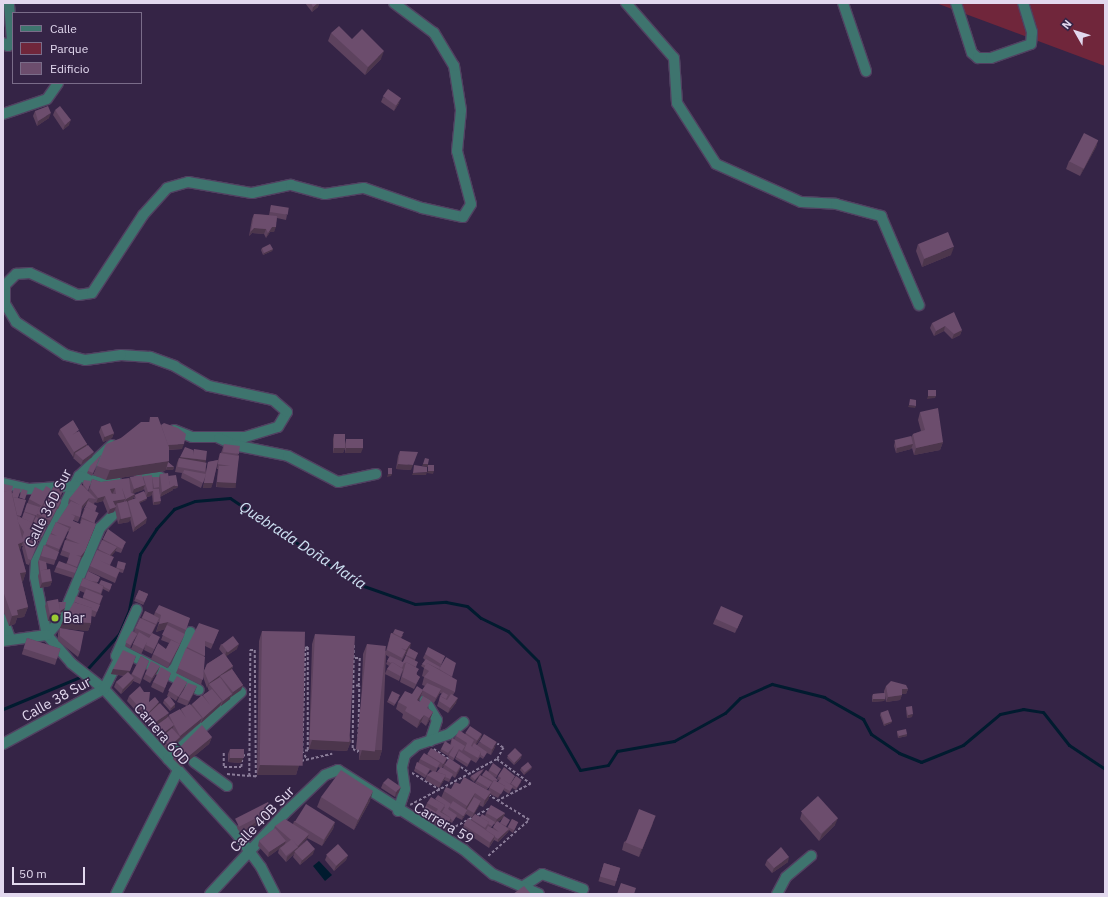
<!DOCTYPE html>
<meta charset="utf-8">
<style>
body{margin:0}
#map{position:relative;width:1108px;height:897px;overflow:hidden;background:#352446;font-family:"IBM Plex Sans",sans-serif}
div>[style]{position:absolute}
[style*='--x']{left:calc(var(--x)*1px);top:calc(var(--y)*1px);width:calc(var(--w)*1px);rotate:calc(var(--a)*1deg)}
.green>*{inset:0;background:#70263b}
.water>*{inset:0;background:#011b2f}
.stream>*{height:3px;margin:-1.5px;padding:0 1.5px;transform-origin:1.5px;border-radius:1.5px;background:#011b2f}
.path>*{height:1.5px;margin-top:-0.75px;transform-origin:0;background:repeating-linear-gradient(90deg,#8b7d99 0 3px,transparent 0 5px)}
.roads{filter:drop-shadow(1px 0 #514161) drop-shadow(-1px 0 #514161) drop-shadow(0 1px #514161) drop-shadow(0 -1px #514161)}
.minor>*{height:10px;margin:-5px;padding:0 5px;transform-origin:5px;border-radius:5px;background:#3e746e}
.wall>*{inset:0;background:#5d425e;transform-origin:0 0}
.shaded-wall>*{inset:0;background:#4c364c;transform-origin:0 0}
.building>*{inset:0;background:#6c4d6d;transform-origin:0 0}
.dots>*{width:11px;height:11px;translate:-50% -50%;box-sizing:border-box;border:2px solid #352446;border-radius:50%}
span{translate:-50% -50%;white-space:nowrap;text-align:center;line-height:1.15;-webkit-text-stroke:3px #352446;paint-order:stroke}
.street-label{font-size:14px;color:#e2d8ee}
.poi-label{font-size:14px;color:#e2d8ee}
.left{translate:0 -50%;text-align:left}
.water-label{font-size:15px;color:#cfe3f4;font-style:italic}
.frame{position:absolute;inset:0;border:4px solid #e2d8ee;pointer-events:none}
.legend{position:absolute;left:12px;top:12px;width:130px;height:72px;box-sizing:border-box;background:#352446;border:1px solid #7a6c89;margin:0;padding:5px 7px;list-style:none;font-size:12px;color:#e2d8ee}
.legend li{display:flex;align-items:center;gap:8px;height:20px}
.legend b{width:20px;border:1px solid #7a6c89}
.north{position:absolute;left:1056px;top:12px;width:40px;height:40px;-webkit-text-stroke:3px #352446;paint-order:stroke;rotate:309deg;font-size:11px;font-weight:700;line-height:16px;text-align:center;color:#e2d8ee}
.north::after{content:'';display:block;margin:auto;width:14px;height:18px;background:#e2d8ee;clip-path:polygon(50% 0,100% 100%,50% 72%,0 100%)}
.scale{position:absolute;left:12px;top:867px;width:73px;height:18px;box-sizing:border-box;border:2px solid #e2d8ee;border-top:0;padding-left:5px;font-size:12px;line-height:14px;white-space:nowrap;color:#e2d8ee;-webkit-text-stroke:3px #352446;paint-order:stroke}
</style>
<div id="map">
<div class="green">
<div style="clip-path:polygon(936px 3px,1105px 3px,1105px 66px)"></div>
</div>
<div class="water">
<div style="clip-path:polygon(319px 861px,332px 875px,325px 881px,313px 866px)"></div>
</div>
<div class="stream">
<div style="--x:3;--y:709;--w:83;--a:-22.6"></div>
<div style="--x:80;--y:677;--w:58;--a:-47.8"></div>
<div style="--x:119;--y:634;--w:26;--a:-67"></div>
<div style="--x:129;--y:610;--w:57;--a:-78.9"></div>
<div style="--x:140;--y:554;--w:30;--a:-57"></div>
<div style="--x:156;--y:529;--w:27;--a:-48"></div>
<div style="--x:174;--y:509;--w:22;--a:-21"></div>
<div style="--x:195;--y:501;--w:35;--a:-5"></div>
<div style="--x:230;--y:498;--w:154;--a:33.9"></div>
<div style="--x:358;--y:584;--w:60;--a:19.3"></div>
<div style="--x:415;--y:604;--w:31;--a:-4"></div>
<div style="--x:446;--y:602;--w:21;--a:11"></div>
<div style="--x:467;--y:606;--w:18;--a:41"></div>
<div style="--x:481;--y:618;--w:30;--a:26"></div>
<div style="--x:508;--y:631;--w:42;--a:45"></div>
<div style="--x:538;--y:661;--w:64;--a:76.4"></div>
<div style="--x:553;--y:723;--w:54;--a:60.1"></div>
<div style="--x:580;--y:770;--w:28;--a:-10"></div>
<div style="--x:608;--y:765;--w:17;--a:-57"></div>
<div style="--x:617;--y:751;--w:58;--a:-10"></div>
<div style="--x:674;--y:741;--w:58;--a:-28.8"></div>
<div style="--x:725;--y:713;--w:21;--a:-45"></div>
<div style="--x:740;--y:698;--w:35;--a:-24"></div>
<div style="--x:772;--y:684;--w:54;--a:14"></div>
<div style="--x:824;--y:697;--w:45;--a:29.4"></div>
<div style="--x:863;--y:719;--w:17;--a:62"></div>
<div style="--x:871;--y:734;--w:34;--a:34"></div>
<div style="--x:899;--y:753;--w:24;--a:22"></div>
<div style="--x:921;--y:762;--w:45;--a:-22"></div>
<div style="--x:963;--y:745;--w:48;--a:-40"></div>
<div style="--x:1000;--y:714;--w:24;--a:-12"></div>
<div style="--x:1023;--y:709;--w:20;--a:9"></div>
<div style="--x:1043;--y:712;--w:42;--a:51.8"></div>
<div style="--x:1069;--y:745;--w:43;--a:33.7"></div>
</div>
<div class="path">
<div style="--x:354;--y:645;--w:104;--a:90.6"></div>
<div style="--x:353;--y:749;--w:6;--a:31"></div>
<div style="--x:358;--y:752;--w:66;--a:-89.1"></div>
<div style="--x:359;--y:686;--w:3;--a:180"></div>
<div style="--x:305;--y:648;--w:3;--a:-18"></div>
<div style="--x:308;--y:647;--w:104;--a:90"></div>
<div style="--x:308;--y:751;--w:6;--a:180"></div>
<div style="--x:302;--y:751;--w:9;--a:58"></div>
<div style="--x:250;--y:650;--w:5;--a:0"></div>
<div style="--x:255;--y:650;--w:127;--a:89.5"></div>
<div style="--x:256;--y:777;--w:7;--a:-172"></div>
<div style="--x:249;--y:776;--w:126;--a:-89.5"></div>
<div style="--x:355;--y:658;--w:5;--a:0"></div>
<div style="--x:360;--y:658;--w:28;--a:92"></div>
<div style="--x:434;--y:749;--w:18;--a:34"></div>
<div style="--x:302;--y:751;--w:102;--a:-88.3"></div>
<div style="--x:224;--y:753;--w:14;--a:90"></div>
<div style="--x:224;--y:767;--w:17;--a:0"></div>
<div style="--x:241;--y:767;--w:7;--a:-82"></div>
<div style="--x:242;--y:756;--w:8;--a:-14"></div>
<div style="--x:497;--y:759;--w:42;--a:36.3"></div>
<div style="--x:531;--y:784;--w:37;--a:153"></div>
<div style="--x:301;--y:761;--w:32;--a:-13"></div>
<div style="--x:461;--y:767;--w:12;--a:35"></div>
<div style="--x:412;--y:773;--w:33;--a:31"></div>
<div style="--x:227;--y:774;--w:22;--a:5"></div>
<div style="--x:410;--y:805;--w:98;--a:-27.9"></div>
<div style="--x:497;--y:759;--w:13;--a:-61"></div>
<div style="--x:503;--y:748;--w:7;--a:-146"></div>
<div style="--x:451;--y:829;--w:44;--a:-28.3"></div>
<div style="--x:488;--y:856;--w:55;--a:-41.3"></div>
<div style="--x:529;--y:820;--w:48;--a:-148.6"></div>
</div>
<div class="roads">
<div class="minor">
<div style="--x:626;--y:3;--w:73;--a:48.9"></div>
<div style="--x:674;--y:58;--w:45;--a:86.2"></div>
<div style="--x:677;--y:103;--w:72;--a:57.4"></div>
<div style="--x:716;--y:164;--w:93;--a:24.1"></div>
<div style="--x:801;--y:202;--w:35;--a:3"></div>
<div style="--x:836;--y:204;--w:47;--a:14.9"></div>
<div style="--x:881;--y:216;--w:97;--a:66.9"></div>
<div style="--x:843;--y:3;--w:72;--a:71.3"></div>
<div style="--x:956;--y:3;--w:52;--a:72.3"></div>
<div style="--x:972;--y:53;--w:8;--a:40"></div>
<div style="--x:978;--y:58;--w:13;--a:0"></div>
<div style="--x:991;--y:58;--w:42;--a:-19.3"></div>
<div style="--x:1031;--y:44;--w:12;--a:-85"></div>
<div style="--x:1032;--y:32;--w:30;--a:-107"></div>
<div style="--x:3;--y:43;--w:6;--a:31"></div>
<div style="--x:8;--y:46;--w:8;--a:-60"></div>
<div style="--x:12;--y:39;--w:36;--a:-95"></div>
<div style="--x:3;--y:114;--w:46;--a:-18.8"></div>
<div style="--x:47;--y:99;--w:19;--a:-55"></div>
<div style="--x:174;--y:430;--w:19;--a:21"></div>
<div style="--x:192;--y:437;--w:53;--a:0"></div>
<div style="--x:245;--y:437;--w:34;--a:-17"></div>
<div style="--x:278;--y:427;--w:17;--a:-59"></div>
<div style="--x:287;--y:412;--w:18;--a:-139"></div>
<div style="--x:273;--y:400;--w:66;--a:-167.7"></div>
<div style="--x:209;--y:386;--w:39;--a:-150"></div>
<div style="--x:175;--y:366;--w:27;--a:-160"></div>
<div style="--x:150;--y:357;--w:29;--a:-176"></div>
<div style="--x:121;--y:355;--w:36;--a:172"></div>
<div style="--x:85;--y:360;--w:20;--a:-165"></div>
<div style="--x:66;--y:355;--w:60;--a:-146.6"></div>
<div style="--x:16;--y:322;--w:21;--a:-121"></div>
<div style="--x:5;--y:304;--w:19;--a:-90"></div>
<div style="--x:5;--y:285;--w:16;--a:-45"></div>
<div style="--x:16;--y:274;--w:14;--a:-4"></div>
<div style="--x:30;--y:273;--w:53;--a:24.6"></div>
<div style="--x:78;--y:295;--w:14;--a:-8"></div>
<div style="--x:92;--y:293;--w:93;--a:-56.8"></div>
<div style="--x:143;--y:215;--w:36;--a:-48"></div>
<div style="--x:167;--y:188;--w:22;--a:-16"></div>
<div style="--x:188;--y:182;--w:65;--a:9.8"></div>
<div style="--x:252;--y:193;--w:40;--a:-12"></div>
<div style="--x:291;--y:185;--w:35;--a:15"></div>
<div style="--x:325;--y:194;--w:39;--a:-9"></div>
<div style="--x:364;--y:188;--w:61;--a:19"></div>
<div style="--x:422;--y:208;--w:42;--a:12.4"></div>
<div style="--x:463;--y:217;--w:15;--a:-58"></div>
<div style="--x:471;--y:204;--w:55;--a:-104.8"></div>
<div style="--x:457;--y:151;--w:41;--a:-84.4"></div>
<div style="--x:461;--y:110;--w:45;--a:-99"></div>
<div style="--x:454;--y:66;--w:39;--a:-121"></div>
<div style="--x:434;--y:33;--w:50;--a:-143.1"></div>
<div style="--x:219;--y:438;--w:17;--a:25"></div>
<div style="--x:234;--y:445;--w:55;--a:11.5"></div>
<div style="--x:288;--y:456;--w:56;--a:27.5"></div>
<div style="--x:338;--y:482;--w:39;--a:-12"></div>
<div style="--x:112;--y:445;--w:45;--a:136.8"></div>
<div style="--x:79;--y:476;--w:96;--a:116.6"></div>
<div style="--x:36;--y:562;--w:15;--a:94"></div>
<div style="--x:35;--y:577;--w:59;--a:78.3"></div>
<div style="--x:47;--y:635;--w:37;--a:49"></div>
<div style="--x:71;--y:663;--w:42;--a:38.2"></div>
<div style="--x:104;--y:689;--w:195;--a:47.5"></div>
<div style="--x:236;--y:833;--w:42;--a:53.7"></div>
<div style="--x:261;--y:867;--w:30;--a:63"></div>
<div style="--x:79;--y:476;--w:19;--a:18"></div>
<div style="--x:97;--y:482;--w:19;--a:-3"></div>
<div style="--x:140;--y:478;--w:20;--a:-3"></div>
<div style="--x:3;--y:483;--w:27;--a:13"></div>
<div style="--x:29;--y:489;--w:46;--a:-3.7"></div>
<div style="--x:3;--y:619;--w:20;--a:70"></div>
<div style="--x:47;--y:635;--w:23;--a:-49"></div>
<div style="--x:62;--y:618;--w:98;--a:-67.1"></div>
<div style="--x:100;--y:528;--w:18;--a:-45"></div>
<div style="--x:3;--y:641;--w:44;--a:-7.8"></div>
<div style="--x:116;--y:656;--w:51;--a:-65.9"></div>
<div style="--x:168;--y:674;--w:9;--a:-41"></div>
<div style="--x:175;--y:668;--w:39;--a:-67"></div>
<div style="--x:425;--y:700;--w:23;--a:59"></div>
<div style="--x:437;--y:720;--w:22;--a:108"></div>
<div style="--x:3;--y:744;--w:115;--a:-28.6"></div>
<div style="--x:104;--y:689;--w:42;--a:-63.4"></div>
<div style="--x:123;--y:651;--w:85;--a:27.2"></div>
<div style="--x:168;--y:759;--w:99;--a:-42.5"></div>
<div style="--x:194;--y:762;--w:41;--a:36"></div>
<div style="--x:398;--y:811;--w:23;--a:-72"></div>
<div style="--x:405;--y:789;--w:22;--a:-98"></div>
<div style="--x:402;--y:767;--w:12;--a:-76"></div>
<div style="--x:405;--y:755;--w:16;--a:-40"></div>
<div style="--x:417;--y:745;--w:34;--a:-19"></div>
<div style="--x:449;--y:734;--w:19;--a:-39"></div>
<div style="--x:522;--y:887;--w:24;--a:-33"></div>
<div style="--x:542;--y:874;--w:44;--a:20.1"></div>
<div style="--x:116;--y:894;--w:136;--a:-63.4"></div>
<div style="--x:210;--y:894;--w:110;--a:-47.2"></div>
<div style="--x:285;--y:813;--w:55;--a:-43.5"></div>
<div style="--x:325;--y:775;--w:14;--a:-21"></div>
<div style="--x:338;--y:770;--w:149;--a:32.4"></div>
<div style="--x:464;--y:850;--w:38;--a:40"></div>
<div style="--x:493;--y:874;--w:50;--a:23.5"></div>
<div style="--x:777;--y:894;--w:19;--a:-62"></div>
<div style="--x:786;--y:877;--w:33;--a:-40"></div>
</div>
</div>
<div class="wall">
<div style="clip-path:polygon(305px 3px,319px 3px,318px 7px,312px 12px)"></div>
<div style="clip-path:polygon(331px 33px,381px 59px,365px 75px,328px 41px)"></div>
<div style="clip-path:polygon(383px 97px,399px 103px,394px 111px,381px 102px)"></div>
<div style="clip-path:polygon(55px 110px,69px 125px,63px 130px,53px 115px)"></div>
<div style="clip-path:polygon(35px 111px,49px 118px,37px 126px,33px 116px)"></div>
<div style="clip-path:polygon(1098px 140px,1096px 147px,1080px 176px,1066px 169px,1069px 161px)"></div>
<div style="clip-path:polygon(271px 205px,287px 215px,286px 220px,277px 218px,274px 232px,270px 232px,266px 238px,264px 234px,252px 233px,249px 236px,252px 219px,254px 214px,269px 215px)"></div>
<div style="clip-path:polygon(918px 244px,951px 255px,922px 267px,916px 251px)"></div>
<div style="clip-path:polygon(262px 248px,273px 249px,272px 251px,263px 255px,261px 250px)"></div>
<div style="clip-path:polygon(932px 323px,962px 330px,960px 335px,952px 339px,944px 331px,934px 336px,930px 328px)"></div>
<div style="clip-path:polygon(920px 412px,943px 442px,940px 450px,914px 455px,912px 448px,911px 449px,896px 453px,894px 446px,895px 441px,911px 437px,913px 434px,921px 431px,918px 420px)"></div>
<div style="clip-path:polygon(150px 417px,161px 425px,182px 449px,169px 450px,168px 462px,174px 467px,173px 470px,166px 470px,166px 468px,165px 471px,106px 480px,93px 475px,97px 466px,121px 438px,149px 422px)"></div>
<div style="clip-path:polygon(101px 427px,114px 433px,112px 438px,103px 442px,99px 432px)"></div>
<div style="clip-path:polygon(60px 429px,78px 432px,87px 444px,87px 446px,92px 457px,81px 465px,73px 458px,74px 457px,73px 457px,58px 434px)"></div>
<div style="clip-path:polygon(334px 434px,345px 444px,346px 440px,361px 453px,345px 453px,345px 448px,343px 453px,333px 453px,333px 439px)"></div>
<div style="clip-path:polygon(224px 444px,239px 455px,234px 488px,216px 487px,218px 469px,217px 469px,218px 462px,211px 488px,203px 488px,205px 477px,201px 488px,181px 478px,182px 473px,175px 472px,177px 463px,179px 458px,193px 452px,194px 449px,206px 460px,205px 462px,206px 472px,208px 462px,218px 460px,220px 453px,221px 453px)"></div>
<div style="clip-path:polygon(400px 451px,411px 470px,396px 469px,398px 456px)"></div>
<div style="clip-path:polygon(101px 455px,92px 476px,87px 473px,88px 471px)"></div>
<div style="clip-path:polygon(evenodd,160px 474px,168px 476px,178px 486px,177px 488px,173px 489px,173px 490px,160px 497px,159px 488px,160px 504px,153px 505px,152px 494px,151px 496px,147px 497px,146px 500px,139px 503px,146px 523px,133px 532px,130px 519px,129px 522px,118px 524px,115px 509px,114px 512px,108px 514px,103px 501px,96px 503px,95px 502px,94px 504px,95px 512px,95px 524px,94px 529px,83px 556px,79px 561px,73px 578px,54px 572px,56px 567px,66px 564px,69px 558px,60px 555px,69px 532px,68px 531px,58px 553px,54px 565px,46px 563px,47px 569px,52px 581px,50px 586px,40px 588px,38px 576px,39px 573px,38px 562px,44px 545px,45px 546px,56px 522px,57px 523px,69px 504px,68px 504px,69px 499px,83px 485px,84px 480px,88px 492px,92px 479px,101px 482px,129px 479px,130px 477px,143px 477px,143px 476px,159px 478px,160px 474px,144px 489px,145px 492px,135px 495px,134px 498px,135px 499px,133px 499px,135px 494px,133px 493px,143px 490px,144px 489px,160px 474px,87px 503px,88px 503px,84px 509px,80px 522px,81px 523px,80px 524px,73px 521px,73px 520px,78px 522px,80px 517px,82px 509px,87px 503px)"></div>
<div style="clip-path:polygon(evenodd,53px 487px,64px 487px,60px 499px,61px 503px,58px 509px,57px 509px,49px 525px,47px 524px,40px 541px,38px 541px,37px 545px,29px 565px,26px 564px,22px 548px,23px 546px,21px 546px,20px 550px,26px 572px,23px 581px,22px 582px,28px 607px,24px 617px,17px 618px,15px 624px,9px 626px,3px 610px,3px 488px,12px 491px,12px 493px,18px 498px,26px 500px,20px 517px,22px 518px,29px 499px,49px 494px,43px 507px,50px 494px,53px 487px,38px 509px,38px 510px,33px 523px,38px 509px)"></div>
<div style="clip-path:polygon(108px 529px,124px 546px,121px 553px,115px 551px,111px 556px,110px 566px,116px 568px,126px 563px,123px 573px,119px 572px,115px 583px,88px 571px,97px 550px,98px 550px)"></div>
<div style="clip-path:polygon(100px 577px,97px 583px,99px 584px,112px 584px,109px 592px,103px 589px,101px 595px,103px 596px,95px 617px,91px 616px,91px 623px,88px 631px,60px 628px,63px 621px,83px 598px,85px 593px,78px 590px,83px 578px,85px 579px)"></div>
<div style="left:139px;top:590px;width:10px;height:12px;rotate:24deg"></div>
<div style="clip-path:polygon(47px 601px,59px 602px,65px 608px,64px 610px,61px 613px,61px 614px,59px 619px,48px 621px,45px 606px)"></div>
<div style="clip-path:polygon(145px 611px,154px 615px,155px 612px,190px 618px,183px 638px,178px 649px,168px 668px,151px 659px,153px 654px,166px 649px,169px 643px,161px 640px,165px 629px,156px 632px,159px 622px,158px 622px,152px 633px,158px 642px,152px 654px,144px 650px,145px 647px,141px 654px,131px 649px,137px 635px,130px 648px,125px 646px,126px 643px,134px 632px,135px 628px,141px 619px)"></div>
<div style="clip-path:polygon(743px 616px,735px 633px,713px 624px,715px 619px)"></div>
<div style="clip-path:polygon(60px 628px,80px 652px,78px 657px,58px 641px,58px 633px)"></div>
<div style="clip-path:polygon(219px 630px,211px 649px,205px 646px,203px 673px,207px 664px,223px 654px,219px 649px,221px 644px,237px 649px,226px 656px,233px 666px,232px 669px,243px 685px,241px 690px,231px 697px,230px 697px,230px 699px,221px 706px,220px 705px,220px 706px,201px 723px,200px 722px,200px 723px,178px 741px,178px 742px,168px 751px,160px 741px,160px 739px,154px 731px,156px 726px,159px 723px,152px 728px,145px 720px,146px 718px,144px 720px,127px 701px,129px 696px,149px 702px,159px 704px,168px 717px,169px 715px,181px 710px,181px 709px,187px 706px,177px 702px,179px 697px,195px 691px,187px 706px,191px 705px,192px 704px,209px 691px,208px 689px,208px 687px,207px 688px,203px 677px,201px 685px,176px 673px,187px 647px)"></div>
<div style="clip-path:polygon(262px 631px,299px 765px,296px 775px,257px 775px,259px 641px)"></div>
<div style="clip-path:polygon(evenodd,391px 633px,393px 633px,403px 635px,401px 638px,409px 648px,418px 653px,415px 660px,417px 674px,417px 675px,420px 677px,414px 689px,400px 682px,403px 670px,399px 681px,385px 674px,387px 669px,389px 666px,386px 664px,389px 657px,386px 655px,382px 750px,379px 760px,359px 760px,363px 654px,367px 644px,386px 651px,391px 633px,408px 650px,406px 655px,403px 662px,401px 662px,405px 655px,408px 650px)"></div>
<div style="clip-path:polygon(315px 634px,351px 741px,347px 751px,309px 749px,312px 644px)"></div>
<div style="left:27px;top:638px;width:35px;height:17px;rotate:18deg"></div>
<div style="clip-path:polygon(evenodd,425px 654px,445px 656px,440px 668px,452px 677px,455px 692px,453px 695px,456px 703px,448px 713px,437px 706px,440px 697px,442px 694px,440px 693px,434px 703px,426px 698px,429px 709px,433px 712px,430px 719px,426px 726px,421px 722px,417px 728px,402px 718px,403px 714px,396px 709px,398px 702px,412px 694px,423px 690px,425px 686px,422px 685px,424px 677px,422px 676px,424px 668px,421px 666px,425px 660px,423px 658px,425px 654px,421px 695px,423px 696px,420px 702px,418px 701px,421px 695px)"></div>
<div style="clip-path:polygon(141px 656px,149px 661px,140px 684px,133px 681px,132px 683px,121px 694px,114px 687px,116px 682px,124px 676px,111px 674px,113px 669px,129px 673px,131px 675px)"></div>
<div style="clip-path:polygon(158px 671px,150px 683px,143px 679px,145px 674px)"></div>
<div style="clip-path:polygon(171px 673px,163px 693px,151px 687px,153px 682px)"></div>
<div style="clip-path:polygon(187px 682px,185px 687px,176px 701px,170px 697px,175px 704px,175px 707px,170px 711px,163px 703px,164px 700px,168px 697px,167px 696px,169px 691px)"></div>
<div style="clip-path:polygon(886px 686px,908px 689px,906px 694px,902px 694px,900px 700px,886px 702px,885px 696px,885px 699px,884px 701px,872px 702px,872px 696px,873px 694px,884px 693px,884px 691px)"></div>
<div style="clip-path:polygon(399px 698px,394px 706px,387px 702px,388px 700px)"></div>
<div style="clip-path:polygon(906px 707px,912px 717px,907px 718px,906px 709px)"></div>
<div style="clip-path:polygon(881px 713px,892px 721px,891px 723px,884px 726px,880px 715px)"></div>
<div style="clip-path:polygon(897px 731px,907px 734px,907px 736px,898px 738px,897px 733px)"></div>
<div style="clip-path:polygon(466px 733px,482px 734px,480px 739px,476px 745px,477px 745px,479px 742px,495px 747px,491px 755px,487px 753px,483px 759px,480px 757px,476px 763px,471px 760px,467px 767px,455px 759px,458px 752px,453px 761px,448px 757px,449px 754px,448px 756px,440px 751px,441px 749px,450px 745px,452px 738px,454px 739px,456px 736px,465px 734px)"></div>
<div style="clip-path:polygon(212px 737px,209px 744px,181px 767px,173px 759px,176px 751px)"></div>
<div style="clip-path:polygon(230px 749px,243px 758px,241px 763px,228px 762px,228px 754px)"></div>
<div style="clip-path:polygon(evenodd,428px 754px,447px 758px,445px 763px,442px 768px,443px 768px,444px 764px,461px 766px,459px 771px,455px 778px,452px 776px,449px 782px,444px 780px,439px 788px,425px 780px,427px 775px,432px 771px,430px 770px,425px 778px,414px 771px,417px 762px,418px 763px,420px 759px,427px 755px,428px 754px,438px 767px,440px 768px,437px 772px,436px 772px,438px 767px)"></div>
<div style="clip-path:polygon(508px 756px,521px 758px,514px 765px,507px 758px)"></div>
<div style="clip-path:polygon(532px 767px,531px 769px,524px 775px,520px 770px,521px 768px)"></div>
<div style="clip-path:polygon(501px 769px,496px 778px,493px 776px,497px 782px,498px 782px,499px 780px,497px 779px,498px 776px,515px 776px,510px 785px,516px 776px,521px 782px,516px 790px,512px 788px,509px 794px,503px 790px,498px 798px,490px 794px,488px 800px,483px 807px,479px 805px,472px 818px,466px 814px,462px 820px,456px 817px,452px 823px,450px 822px,446px 830px,431px 821px,433px 818px,431px 820px,422px 814px,427px 803px,441px 798px,444px 791px,451px 789px,460px 784px,488px 791px,491px 783px,487px 790px,475px 783px,476px 781px,482px 776px,486px 770px,488px 772px,489px 770px)"></div>
<div style="clip-path:polygon(483px 771px,474px 782px,470px 778px,471px 776px)"></div>
<div style="clip-path:polygon(383px 783px,399px 792px,395px 797px,381px 788px)"></div>
<div style="clip-path:polygon(321px 797px,370px 801px,354px 830px,317px 807px)"></div>
<div style="clip-path:polygon(272px 810px,271px 814px,242px 836px,237px 828px,238px 824px)"></div>
<div style="clip-path:polygon(802px 812px,835px 825px,819px 841px,800px 819px)"></div>
<div style="clip-path:polygon(evenodd,486px 813px,505px 813px,503px 818px,509px 822px,506px 827px,507px 828px,512px 819px,518px 822px,513px 833px,509px 830px,508px 832px,498px 842px,494px 840px,489px 848px,462px 830px,464px 825px,471px 820px,475px 814px,480px 817px,485px 816px,486px 813px,503px 818px,500px 823px,498px 822px,503px 818px,486px 813px,494px 824px,495px 824px,493px 828px,491px 828px,494px 824px)"></div>
<div style="clip-path:polygon(294px 821px,335px 822px,333px 829px,322px 846px,307px 838px,298px 849px,313px 854px,300px 865px,293px 857px,294px 854px,286px 862px,278px 853px,279px 849px,268px 857px,258px 846px,259px 841px,274px 829px,275px 826px,293px 824px)"></div>
<div style="clip-path:polygon(653px 823px,639px 857px,622px 850px,624px 842px)"></div>
<div style="clip-path:polygon(327px 855px,348px 855px,346px 860px,334px 871px,325px 860px)"></div>
<div style="clip-path:polygon(767px 860px,788px 862px,772px 873px,765px 865px)"></div>
<div style="left:604px;top:863px;width:17px;height:19px;rotate:17deg"></div>
</div>
<div class="shaded-wall">
<div style="clip-path:polygon(318px 3px,319px 3px,318px 7px,312px 12px,313px 7px)"></div>
<div style="clip-path:polygon(384px 51px,381px 59px,365px 75px,368px 67px)"></div>
<div style="clip-path:polygon(401px 98px,399px 103px,394px 111px,396px 106px)"></div>
<div style="clip-path:polygon(51px 113px,49px 118px,37px 126px,38px 121px)"></div>
<div style="clip-path:polygon(71px 120px,69px 125px,63px 130px,65px 125px)"></div>
<div style="clip-path:polygon(1098px 140px,1096px 147px,1080px 176px,1083px 169px)"></div>
<div style="clip-path:polygon(272px 227px,276px 227px,274px 232px,270px 232px,266px 238px,268px 233px)"></div>
<div style="clip-path:polygon(254px 228px,266px 229px,264px 234px,252px 233px,249px 236px,251px 231px)"></div>
<div style="clip-path:polygon(954px 247px,951px 255px,922px 267px,924px 259px)"></div>
<div style="clip-path:polygon(273px 249px,272px 251px,263px 255px,264px 253px)"></div>
<div style="clip-path:polygon(945px 326px,944px 331px,934px 336px,936px 331px)"></div>
<div style="clip-path:polygon(962px 330px,960px 335px,952px 339px,954px 334px)"></div>
<div style="clip-path:polygon(928px 396px,936px 396px,935px 398px,927px 399px)"></div>
<div style="clip-path:polygon(909px 405px,916px 406px,915px 408px,908px 407px)"></div>
<div style="clip-path:polygon(114px 433px,112px 438px,103px 442px,104px 437px)"></div>
<div style="clip-path:polygon(943px 442px,940px 450px,914px 455px,916px 448px)"></div>
<div style="clip-path:polygon(87px 444px,85px 449px,75px 453px,74px 457px,73px 457px,74px 452px)"></div>
<div style="clip-path:polygon(184px 444px,182px 449px,165px 450px,167px 445px)"></div>
<div style="clip-path:polygon(913px 444px,911px 449px,896px 453px,897px 448px)"></div>
<div style="clip-path:polygon(334px 448px,345px 448px,343px 453px,333px 453px)"></div>
<div style="clip-path:polygon(346px 448px,363px 448px,361px 453px,345px 453px)"></div>
<div style="clip-path:polygon(94px 452px,92px 457px,81px 465px,83px 460px)"></div>
<div style="left:180px;top:457px;width:26px;height:5px;rotate:7deg"></div>
<div style="clip-path:polygon(169px 461px,165px 471px,106px 480px,110px 470px)"></div>
<div style="clip-path:polygon(398px 464px,413px 465px,411px 470px,396px 469px)"></div>
<div style="clip-path:polygon(423px 464px,428px 464px,428px 467px,422px 466px)"></div>
<div style="clip-path:polygon(167px 467px,174px 467px,173px 470px,166px 470px)"></div>
<div style="clip-path:polygon(428px 471px,434px 471px,433px 474px,427px 473px)"></div>
<div style="clip-path:polygon(427px 472px,426px 475px,412px 475px,413px 473px)"></div>
<div style="clip-path:polygon(388px 474px,392px 474px,391px 476px,387px 477px)"></div>
<div style="left:217px;top:482px;width:19px;height:5px;rotate:3deg"></div>
<div style="clip-path:polygon(204px 483px,213px 483px,211px 488px,203px 488px)"></div>
<div style="clip-path:polygon(145px 485px,143px 490px,132px 494px,134px 489px)"></div>
<div style="clip-path:polygon(175px 485px,178px 486px,177px 488px,173px 489px,173px 490px,160px 497px,162px 492px)"></div>
<div style="clip-path:polygon(115px 488px,113px 493px,109px 494px,110px 489px)"></div>
<div style="clip-path:polygon(51px 489px,49px 494px,40px 510px,42px 506px)"></div>
<div style="clip-path:polygon(153px 491px,151px 496px,146px 497px,148px 492px)"></div>
<div style="clip-path:polygon(135px 494px,133px 499px,124px 504px,126px 499px)"></div>
<div style="clip-path:polygon(105px 496px,103px 501px,96px 503px,98px 498px)"></div>
<div style="clip-path:polygon(89px 498px,87px 503px,80px 511px,82px 506px)"></div>
<div style="clip-path:polygon(147px 498px,146px 500px,138px 504px,139px 502px)"></div>
<div style="clip-path:polygon(125px 499px,123px 504px,117px 503px,116px 505px,112px 506px,113px 501px)"></div>
<div style="clip-path:polygon(161px 501px,160px 504px,153px 505px,154px 502px)"></div>
<div style="clip-path:polygon(116px 507px,114px 512px,108px 514px,110px 509px)"></div>
<div style="clip-path:polygon(131px 517px,129px 522px,118px 524px,120px 519px)"></div>
<div style="clip-path:polygon(147px 518px,146px 523px,133px 532px,135px 527px)"></div>
<div style="clip-path:polygon(96px 524px,83px 556px,79px 561px,81px 556px)"></div>
<div style="clip-path:polygon(23px 542px,19px 552px,18px 544px)"></div>
<div style="clip-path:polygon(117px 547px,115px 552px,108px 560px,110px 555px)"></div>
<div style="clip-path:polygon(26px 572px,23px 581px,16px 583px,20px 573px)"></div>
<div style="clip-path:polygon(52px 581px,50px 586px,40px 588px,42px 583px)"></div>
<div style="clip-path:polygon(28px 607px,24px 617px,17px 618px,15px 624px,9px 626px,12px 616px,17px 610px)"></div>
<div style="clip-path:polygon(65px 608px,64px 610px,59px 614px,60px 611px)"></div>
<div style="clip-path:polygon(61px 614px,59px 619px,48px 621px,50px 616px)"></div>
<div style="clip-path:polygon(63px 621px,91px 623px,88px 631px,60px 628px)"></div>
<div style="clip-path:polygon(168px 622px,165px 629px,156px 632px,159px 624px)"></div>
<div style="clip-path:polygon(156px 625px,154px 630px,148px 640px,150px 636px)"></div>
<div style="clip-path:polygon(185px 634px,178px 649px,168px 668px,170px 663px,180px 644px)"></div>
<div style="clip-path:polygon(411px 643px,410px 648px,405px 655px,401px 663px,406px 650px)"></div>
<div style="clip-path:polygon(239px 644px,237px 649px,225px 657px,226px 652px)"></div>
<div style="clip-path:polygon(136px 656px,128px 676px,111px 674px,113px 669px)"></div>
<div style="clip-path:polygon(160px 666px,158px 671px,150px 683px,152px 678px)"></div>
<div style="clip-path:polygon(233px 666px,231px 671px,220px 676px,219px 679px,209px 684px,208px 687px,207px 688px,209px 683px)"></div>
<div style="clip-path:polygon(134px 678px,132px 683px,121px 694px,123px 689px)"></div>
<div style="clip-path:polygon(187px 682px,185px 687px,176px 701px,178px 696px)"></div>
<div style="clip-path:polygon(243px 685px,241px 690px,231px 697px,233px 692px)"></div>
<div style="clip-path:polygon(197px 686px,195px 691px,187px 706px,189px 701px)"></div>
<div style="clip-path:polygon(441px 689px,439px 694px,434px 703px,436px 698px)"></div>
<div style="clip-path:polygon(902px 689px,908px 689px,906px 694px,900px 694px)"></div>
<div style="clip-path:polygon(423px 690px,420px 698px,414px 708px,417px 700px)"></div>
<div style="clip-path:polygon(232px 694px,230px 699px,221px 706px,223px 701px)"></div>
<div style="clip-path:polygon(902px 695px,900px 700px,886px 702px,888px 697px)"></div>
<div style="clip-path:polygon(458px 698px,456px 703px,448px 713px,450px 708px)"></div>
<div style="clip-path:polygon(873px 699px,885px 699px,884px 701px,872px 702px)"></div>
<div style="clip-path:polygon(222px 701px,220px 706px,201px 723px,203px 718px)"></div>
<div style="clip-path:polygon(159px 702px,158px 707px,147px 715px,146px 718px,144px 720px,146px 715px)"></div>
<div style="clip-path:polygon(175px 704px,175px 707px,170px 711px,171px 708px)"></div>
<div style="clip-path:polygon(433px 712px,430px 719px,426px 726px,429px 718px)"></div>
<div style="clip-path:polygon(169px 713px,167px 718px,152px 728px,154px 723px)"></div>
<div style="clip-path:polygon(913px 714px,912px 717px,907px 718px,908px 715px)"></div>
<div style="clip-path:polygon(424px 715px,421px 722px,417px 728px,420px 720px)"></div>
<div style="clip-path:polygon(202px 718px,200px 723px,178px 741px,180px 736px)"></div>
<div style="clip-path:polygon(892px 721px,891px 723px,884px 726px,885px 723px)"></div>
<div style="clip-path:polygon(174px 725px,172px 730px,161px 736px,160px 739px,162px 734px)"></div>
<div style="clip-path:polygon(482px 734px,480px 739px,475px 746px,477px 741px)"></div>
<div style="clip-path:polygon(907px 734px,907px 736px,898px 738px,899px 736px)"></div>
<div style="clip-path:polygon(180px 737px,178px 742px,168px 751px,170px 746px)"></div>
<div style="clip-path:polygon(212px 737px,209px 744px,181px 767px,184px 760px)"></div>
<div style="clip-path:polygon(312px 740px,351px 741px,347px 751px,309px 749px)"></div>
<div style="clip-path:polygon(497px 742px,495px 747px,491px 755px,492px 750px)"></div>
<div style="clip-path:polygon(362px 750px,382px 750px,379px 760px,359px 760px)"></div>
<div style="clip-path:polygon(522px 755px,521px 758px,514px 765px,515px 762px)"></div>
<div style="clip-path:polygon(230px 758px,243px 758px,241px 763px,228px 762px)"></div>
<div style="clip-path:polygon(447px 758px,445px 763px,441px 769px,443px 764px)"></div>
<div style="clip-path:polygon(260px 765px,299px 765px,296px 775px,257px 775px)"></div>
<div style="clip-path:polygon(461px 766px,459px 771px,455px 778px,457px 773px)"></div>
<div style="clip-path:polygon(532px 767px,531px 769px,524px 775px,525px 773px)"></div>
<div style="clip-path:polygon(484px 769px,483px 771px,474px 782px,475px 780px)"></div>
<div style="clip-path:polygon(446px 775px,444px 780px,439px 788px,441px 783px)"></div>
<div style="clip-path:polygon(505px 786px,503px 791px,498px 798px,500px 794px)"></div>
<div style="clip-path:polygon(401px 787px,399px 792px,395px 797px,396px 792px)"></div>
<div style="clip-path:polygon(373px 791px,370px 801px,354px 830px,358px 820px)"></div>
<div style="clip-path:polygon(491px 792px,488px 800px,483px 807px,485px 800px)"></div>
<div style="clip-path:polygon(475px 793px,472px 800px,464px 813px,467px 806px)"></div>
<div style="clip-path:polygon(481px 801px,479px 806px,472px 818px,474px 813px)"></div>
<div style="clip-path:polygon(272px 810px,271px 814px,242px 836px,244px 831px)"></div>
<div style="clip-path:polygon(467px 810px,465px 815px,462px 820px,463px 815px)"></div>
<div style="clip-path:polygon(505px 813px,503px 818px,495px 824px,497px 819px)"></div>
<div style="clip-path:polygon(656px 816px,653px 823px,639px 857px,641px 850px)"></div>
<div style="clip-path:polygon(451px 818px,450px 823px,446px 830px,447px 825px)"></div>
<div style="clip-path:polygon(838px 818px,835px 825px,819px 841px,822px 834px)"></div>
<div style="clip-path:polygon(335px 822px,333px 829px,322px 846px,325px 839px)"></div>
<div style="clip-path:polygon(509px 829px,508px 832px,498px 842px,498px 839px)"></div>
<div style="clip-path:polygon(309px 834px,307px 839px,295px 852px,294px 854px,286px 862px,287px 857px,298px 847px,298px 846px)"></div>
<div style="clip-path:polygon(495px 836px,493px 841px,489px 848px,490px 843px)"></div>
<div style="clip-path:polygon(286px 841px,284px 846px,280px 848px,279px 849px,268px 857px,269px 852px)"></div>
<div style="clip-path:polygon(315px 849px,313px 854px,300px 865px,302px 860px)"></div>
<div style="clip-path:polygon(348px 855px,346px 860px,334px 871px,336px 866px)"></div>
<div style="clip-path:polygon(789px 857px,788px 862px,772px 873px,774px 868px)"></div>
</div>
<div class="building">
<div style="clip-path:polygon(311px 3px,318px 3px,313px 7px)"></div>
<div style="clip-path:polygon(339px 26px,352px 39px,362px 29px,384px 51px,368px 67px,331px 33px)"></div>
<div style="left:388px;top:89px;width:16px;height:9px;rotate:35deg"></div>
<div style="clip-path:polygon(48px 106px,51px 113px,38px 121px,35px 111px)"></div>
<div style="clip-path:polygon(60px 106px,71px 120px,65px 125px,55px 110px)"></div>
<div style="left:1084px;top:133px;width:16px;height:32px;rotate:27deg"></div>
<div style="left:271px;top:205px;width:18px;height:7px;rotate:9deg"></div>
<div style="clip-path:polygon(254px 214px,277px 216px,276px 227px,272px 227px,268px 233px,266px 229px,254px 228px,251px 231px)"></div>
<div style="left:948px;top:232px;width:16px;height:32px;rotate:68deg"></div>
<div style="clip-path:polygon(270px 244px,273px 249px,264px 253px,262px 248px)"></div>
<div style="clip-path:polygon(954px 312px,962px 330px,954px 334px,945px 326px,936px 331px,932px 323px)"></div>
<div style="left:928px;top:390px;width:8px;height:6px"></div>
<div style="clip-path:polygon(910px 399px,916px 400px,916px 406px,909px 405px)"></div>
<div style="clip-path:polygon(938px 408px,943px 442px,916px 448px,913px 434px,925px 430px,920px 412px)"></div>
<div style="clip-path:polygon(150px 417px,158px 417px,169px 447px,169px 461px,110px 470px,97px 466px,106px 444px,121px 438px,141px 422px,150px 422px)"></div>
<div style="clip-path:polygon(73px 420px,79px 430px,72px 435px,79px 431px,87px 444px,74px 452px,60px 429px)"></div>
<div style="left:110px;top:423px;width:11px;height:10px;rotate:68deg"></div>
<div style="clip-path:polygon(164px 423px,178px 428px,186px 434px,184px 444px,168px 445px,161px 425px)"></div>
<div style="left:334px;top:434px;width:11px;height:14px"></div>
<div style="left:911px;top:436px;width:8px;height:17px;rotate:76deg"></div>
<div style="left:363px;top:439px;width:9px;height:17px;rotate:90deg"></div>
<div style="left:224px;top:444px;width:16px;height:8px;rotate:7deg"></div>
<div style="clip-path:polygon(88px 445px,94px 452px,83px 460px,75px 453px)"></div>
<div style="clip-path:polygon(185px 447px,193px 450px,193px 455px,194px 449px,207px 451px,206px 460px,180px 457px)"></div>
<div style="clip-path:polygon(400px 451px,418px 452px,413px 465px,398px 464px)"></div>
<div style="clip-path:polygon(220px 453px,239px 456px,236px 483px,217px 482px,219px 466px,230px 466px,218px 464px)"></div>
<div style="clip-path:polygon(101px 455px,93px 473px,88px 471px,90px 466px)"></div>
<div style="left:179px;top:458px;width:28px;height:9px;rotate:10deg"></div>
<div style="clip-path:polygon(425px 458px,429px 459px,428px 464px,423px 464px)"></div>
<div style="clip-path:polygon(218px 460px,213px 483px,204px 483px,208px 462px)"></div>
<div style="clip-path:polygon(168px 462px,174px 467px,167px 467px)"></div>
<div style="clip-path:polygon(414px 465px,427px 467px,427px 472px,413px 473px)"></div>
<div style="left:428px;top:465px;width:6px;height:6px"></div>
<div style="left:388px;top:468px;width:4px;height:6px"></div>
<div style="clip-path:polygon(184px 470px,206px 474px,203px 483px,183px 473px)"></div>
<div style="clip-path:polygon(168px 473px,170px 485px,175px 485px,162px 492px,160px 474px)"></div>
<div style="clip-path:polygon(142px 475px,145px 485px,134px 489px,130px 477px)"></div>
<div style="clip-path:polygon(152px 475px,153px 491px,148px 492px,143px 476px)"></div>
<div style="clip-path:polygon(176px 475px,178px 486px,174px 486px,175px 485px,170px 485px,168px 476px)"></div>
<div style="clip-path:polygon(152px 477px,159px 477px,159px 487px,154px 488px)"></div>
<div style="clip-path:polygon(evenodd,129px 478px,131px 493px,135px 494px,126px 499px,122px 488px,125px 499px,113px 501px,116px 507px,110px 509px,105px 496px,98px 498px,90px 488px,92px 479px,101px 482px,129px 478px,115px 488px,116px 494px,112px 494px,110px 489px,115px 488px)"></div>
<div style="clip-path:polygon(84px 480px,91px 481px,88px 491px,83px 484px)"></div>
<div style="clip-path:polygon(4px 484px,13px 486px,12px 491px,3px 492px,3px 488px)"></div>
<div style="clip-path:polygon(81px 484px,96px 499px,89px 498px,82px 506px,80px 517px,71px 514px,75px 516px,73px 521px,80px 524px,82px 519px,96px 524px,85px 551px,81px 556px,76px 555px,81px 557px,77px 567px,67px 563px,70px 553px,62px 550px,65px 540px,80px 544px,66px 538px,71px 527px,57px 522px,71px 501px,80px 505px,69px 499px)"></div>
<div style="clip-path:polygon(46px 486px,51px 489px,42px 506px,29px 499px,35px 487px,43px 491px)"></div>
<div style="clip-path:polygon(53px 487px,64px 487px,60px 497px,51px 492px)"></div>
<div style="clip-path:polygon(14px 488px,21px 489px,18px 498px,13px 497px,12px 494px)"></div>
<div style="left:22px;top:489px;width:6px;height:9px;rotate:18deg"></div>
<div style="clip-path:polygon(153px 489px,159px 489px,161px 501px,154px 502px)"></div>
<div style="clip-path:polygon(11px 490px,23px 542px,18px 544px,26px 572px,20px 573px,28px 607px,17px 610px,18px 615px,12px 616px,3px 591px,3px 492px)"></div>
<div style="left:144px;top:491px;width:8px;height:10px;rotate:67deg"></div>
<div style="left:50px;top:494px;width:13px;height:8px;rotate:27deg"></div>
<div style="clip-path:polygon(13px 497px,26px 500px,21px 516px,17px 515px)"></div>
<div style="clip-path:polygon(137px 498px,147px 518px,135px 527px,128px 501px)"></div>
<div style="clip-path:polygon(88px 501px,97px 506px,95px 512px,86px 507px,85px 509px,84px 509px)"></div>
<div style="left:127px;top:501px;width:16px;height:10px;rotate:76deg"></div>
<div style="clip-path:polygon(45px 502px,57px 508px,54px 514px,54px 513px,43px 507px)"></div>
<div style="left:27px;top:503px;width:13px;height:9px;rotate:18deg"></div>
<div style="left:40px;top:506px;width:16px;height:8px;rotate:27deg"></div>
<div style="left:86px;top:507px;width:14px;height:11px;rotate:25deg"></div>
<div style="clip-path:polygon(24px 512px,35px 516px,32px 523px,22px 518px)"></div>
<div style="clip-path:polygon(17px 516px,46px 528px,42px 537px,39px 536px,37px 545px,22px 541px,22px 539px,24px 532px,18px 522px)"></div>
<div style="clip-path:polygon(36px 517px,48px 523px,45px 528px,33px 523px)"></div>
<div style="clip-path:polygon(56px 522px,69px 528px,59px 549px,46px 544px,50px 534px,57px 536px,51px 533px)"></div>
<div style="clip-path:polygon(108px 529px,126px 542px,122px 549px,103px 539px)"></div>
<div style="clip-path:polygon(102px 540px,117px 547px,110px 555px,98px 549px)"></div>
<div style="clip-path:polygon(24px 543px,37px 545px,31px 560px,28px 559px)"></div>
<div style="clip-path:polygon(44px 545px,59px 552px,56px 560px,41px 556px)"></div>
<div style="clip-path:polygon(97px 550px,114px 557px,110px 565px,99px 560px,120px 570px,116px 578px,90px 566px)"></div>
<div style="clip-path:polygon(39px 560px,46px 562px,47px 569px,40px 571px)"></div>
<div style="clip-path:polygon(59px 561px,77px 568px,75px 573px,56px 567px)"></div>
<div style="left:118px;top:561px;width:8px;height:7px;rotate:14deg"></div>
<div style="left:50px;top:569px;width:12px;height:10px;rotate:81deg"></div>
<div style="clip-path:polygon(88px 571px,100px 577px,98px 582px,91px 581px,85px 579px)"></div>
<div style="left:83px;top:578px;width:22px;height:8px;rotate:21deg"></div>
<div style="clip-path:polygon(101px 580px,112px 584px,110px 590px,104px 587px,104px 586px,99px 584px)"></div>
<div style="left:86px;top:589px;width:18px;height:9px;rotate:22deg"></div>
<div style="left:139px;top:590px;width:10px;height:9px;rotate:24deg"></div>
<div style="clip-path:polygon(76px 596px,100px 605px,97px 612px,92px 610px,92px 608px,74px 602px)"></div>
<div style="left:58px;top:599px;width:15px;height:11px;rotate:79deg"></div>
<div style="clip-path:polygon(59px 602px,66px 602px,65px 608px,60px 611px)"></div>
<div style="clip-path:polygon(74px 602px,92px 608px,91px 623px,63px 621px)"></div>
<div style="clip-path:polygon(159px 605px,190px 618px,186px 630px,168px 622px,159px 624px,161px 615px,155px 612px)"></div>
<div style="left:721px;top:606px;width:24px;height:14px;rotate:24deg"></div>
<div style="clip-path:polygon(145px 611px,159px 618px,156px 624px,142px 618px)"></div>
<div style="left:140px;top:618px;width:17px;height:11px;rotate:24deg"></div>
<div style="clip-path:polygon(199px 623px,219px 630px,213px 644px,205px 641px,205px 656px,187px 647px)"></div>
<div style="left:167px;top:625px;width:20px;height:11px;rotate:27deg"></div>
<div style="clip-path:polygon(60px 628px,84px 632px,80px 652px,60px 636px)"></div>
<div style="clip-path:polygon(395px 629px,404px 632px,401px 637px,393px 633px)"></div>
<div style="left:132px;top:631px;width:6px;height:13px;rotate:31deg"></div>
<div style="left:262px;top:631px;width:43px;height:134px;rotate:1deg"></div>
<div style="clip-path:polygon(139px 632px,149px 638px,152px 633px,160px 637px,154px 649px,146px 645px,147px 642px,143px 649px,133px 644px)"></div>
<div style="clip-path:polygon(391px 633px,411px 643px,406px 650px,401px 648px,406px 651px,402px 658px,387px 650px)"></div>
<div style="left:315px;top:634px;width:40px;height:106px;rotate:3deg"></div>
<div style="left:233px;top:636px;width:10px;height:14px;rotate:53deg"></div>
<div style="left:27px;top:638px;width:35px;height:11px;rotate:18deg"></div>
<div style="clip-path:polygon(171px 640px,180px 644px,170px 663px,153px 654px,158px 643px,166px 649px)"></div>
<div style="left:367px;top:644px;width:19px;height:106px;rotate:6deg"></div>
<div style="clip-path:polygon(428px 647px,445px 656px,441px 664px,425px 654px)"></div>
<div style="clip-path:polygon(186px 648px,205px 657px,203px 680px,178px 668px)"></div>
<div style="clip-path:polygon(409px 648px,418px 653px,415px 659px,406px 655px)"></div>
<div style="clip-path:polygon(123px 650px,136px 656px,130px 671px,113px 669px)"></div>
<div style="clip-path:polygon(224px 653px,233px 666px,209px 683px,204px 671px,207px 664px)"></div>
<div style="clip-path:polygon(141px 656px,149px 661px,141px 679px,132px 674px)"></div>
<div style="clip-path:polygon(390px 656px,403px 662px,406px 656px,418px 662px,416px 667px,406px 662px,405px 663px,404px 663px,402px 668px,392px 662px,391px 663px,387px 661px)"></div>
<div style="clip-path:polygon(446px 657px,456px 663px,452px 677px,439px 669px)"></div>
<div style="clip-path:polygon(426px 659px,440px 667px,439px 669px,427px 663px,426px 666px,422px 664px)"></div>
<div style="clip-path:polygon(151px 661px,160px 666px,152px 678px,145px 674px)"></div>
<div style="clip-path:polygon(392px 662px,403px 669px,400px 676px,387px 669px)"></div>
<div style="clip-path:polygon(406px 662px,419px 669px,416px 674px,420px 677px,416px 684px,402px 677px)"></div>
<div style="clip-path:polygon(427px 663px,457px 680px,455px 692px,424px 677px,429px 671px,424px 668px)"></div>
<div style="clip-path:polygon(161px 667px,171px 673px,165px 688px,153px 682px)"></div>
<div style="clip-path:polygon(232px 669px,243px 685px,233px 692px,220px 676px)"></div>
<div style="clip-path:polygon(128px 672px,134px 678px,123px 689px,116px 682px)"></div>
<div style="left:177px;top:676px;width:12px;height:17px;rotate:31deg"></div>
<div style="clip-path:polygon(220px 677px,232px 694px,223px 701px,209px 684px)"></div>
<div style="clip-path:polygon(891px 681px,906px 685px,908px 689px,902px 689px,902px 695px,888px 697px,886px 686px)"></div>
<div style="clip-path:polygon(188px 683px,197px 686px,189px 701px,179px 697px)"></div>
<div style="clip-path:polygon(427px 683px,441px 689px,436px 698px,422px 690px)"></div>
<div style="clip-path:polygon(140px 686px,144px 692px,150px 692px,149px 702px,155px 697px,159px 702px,146px 715px,129px 696px)"></div>
<div style="clip-path:polygon(417px 686px,423px 690px,417px 700px,420px 702px,423px 696px,431px 701px,427px 708px,433px 712px,429px 718px,424px 715px,420px 720px,405px 711px,407px 707px,398px 702px,405px 691px,412px 694px)"></div>
<div style="clip-path:polygon(212px 689px,222px 701px,203px 718px,192px 704px,202px 695px,210px 705px,203px 695px)"></div>
<div style="clip-path:polygon(392px 691px,400px 695px,395px 704px,388px 700px)"></div>
<div style="clip-path:polygon(443px 692px,448px 695px,446px 699px,440px 696px)"></div>
<div style="clip-path:polygon(885px 693px,885px 699px,873px 699px,873px 694px)"></div>
<div style="clip-path:polygon(451px 694px,458px 698px,450px 708px,439px 701px,440px 696px,447px 700px)"></div>
<div style="clip-path:polygon(169px 696px,175px 704px,171px 708px,164px 700px)"></div>
<div style="clip-path:polygon(160px 703px,169px 713px,154px 723px,147px 715px)"></div>
<div style="clip-path:polygon(190px 704px,202px 718px,180px 736px,169px 715px,180px 709px,186px 718px,181px 709px)"></div>
<div style="clip-path:polygon(912px 706px,913px 714px,908px 715px,906px 707px)"></div>
<div style="left:888px;top:710px;width:12px;height:8px;rotate:70deg"></div>
<div style="left:168px;top:717px;width:10px;height:15px;rotate:53deg"></div>
<div style="clip-path:polygon(202px 725px,212px 737px,184px 760px,176px 751px)"></div>
<div style="left:470px;top:726px;width:14px;height:8px;rotate:34deg"></div>
<div style="left:172px;top:728px;width:12px;height:14px;rotate:48deg"></div>
<div style="clip-path:polygon(906px 729px,907px 734px,899px 736px,897px 731px)"></div>
<div style="clip-path:polygon(459px 730px,474px 740px,471px 746px,481px 752px,478px 758px,464px 750px,467px 743px,456px 736px)"></div>
<div style="left:484px;top:734px;width:15px;height:9px;rotate:32deg"></div>
<div style="clip-path:polygon(452px 738px,465px 746px,462px 751px,459px 749px,454px 758px,449px 755px,454px 746px,448px 753px,441px 749px,445px 741px,451px 745px)"></div>
<div style="clip-path:polygon(474px 743px,487px 752px,484px 757px,481px 755px,481px 752px,472px 747px)"></div>
<div style="left:431px;top:748px;width:19px;height:7px;rotate:32deg"></div>
<div style="left:515px;top:748px;width:10px;height:11px;rotate:45deg"></div>
<div style="left:230px;top:749px;width:14px;height:9px"></div>
<div style="clip-path:polygon(459px 751px,471px 759px,468px 764px,456px 757px)"></div>
<div style="clip-path:polygon(424px 753px,440px 763px,437px 768px,420px 759px)"></div>
<div style="left:449px;top:758px;width:14px;height:8px;rotate:34deg"></div>
<div style="clip-path:polygon(417px 762px,430px 769px,426px 775px,415px 768px)"></div>
<div style="left:528px;top:762px;width:6px;height:9px;rotate:51deg"></div>
<div style="clip-path:polygon(493px 763px,501px 769px,497px 775px,489px 770px)"></div>
<div style="clip-path:polygon(441px 767px,453px 774px,450px 779px,445px 777px,446px 775px,437px 772px)"></div>
<div style="clip-path:polygon(504px 767px,515px 776px,510px 784px,503px 780px,513px 786px,510px 791px,504px 788px,505px 786px,498px 782px,501px 778px,498px 776px)"></div>
<div style="clip-path:polygon(484px 769px,475px 780px,471px 776px,479px 771px)"></div>
<div style="clip-path:polygon(341px 770px,373px 791px,358px 820px,321px 797px)"></div>
<div style="clip-path:polygon(486px 770px,498px 780px,497px 781px,494px 780px,493px 781px,482px 775px)"></div>
<div style="clip-path:polygon(433px 771px,446px 775px,441px 783px,427px 775px)"></div>
<div style="left:480px;top:775px;width:14px;height:7px;rotate:30deg"></div>
<div style="left:516px;top:776px;width:7px;height:9px;rotate:34deg"></div>
<div style="clip-path:polygon(464px 777px,491px 792px,485px 800px,475px 793px,467px 806px,444px 791px,446px 787px,451px 789px,455px 782px,460px 784px)"></div>
<div style="clip-path:polygon(388px 778px,401px 787px,396px 792px,383px 783px)"></div>
<div style="left:494px;top:780px;width:13px;height:9px;rotate:29deg"></div>
<div style="clip-path:polygon(438px 795px,451px 804px,448px 809px,457px 815px,453px 821px,451px 819px,451px 818px,442px 812px,445px 807px,444px 807px,445px 805px,435px 799px)"></div>
<div style="left:818px;top:796px;width:30px;height:23px;rotate:48deg"></div>
<div style="clip-path:polygon(431px 797px,445px 805px,440px 812px,451px 818px,447px 825px,433px 816px,438px 809px,427px 803px)"></div>
<div style="left:474px;top:797px;width:8px;height:14px;rotate:30deg"></div>
<div style="left:453px;top:801px;width:17px;height:7px;rotate:33deg"></div>
<div style="left:268px;top:802px;width:9px;height:37px;rotate:63deg"></div>
<div style="left:306px;top:804px;width:34px;height:21px;rotate:32deg"></div>
<div style="clip-path:polygon(491px 805px,505px 813px,497px 819px,486px 813px)"></div>
<div style="left:426px;top:806px;width:12px;height:7px;rotate:31deg"></div>
<div style="left:639px;top:809px;width:18px;height:36px;rotate:22deg"></div>
<div style="clip-path:polygon(475px 814px,489px 822px,485px 828px,471px 819px)"></div>
<div style="clip-path:polygon(482px 814px,495px 822px,492px 826px,488px 824px,489px 822px,480px 817px)"></div>
<div style="clip-path:polygon(504px 816px,510px 820px,506px 826px,500px 823px)"></div>
<div style="left:468px;top:818px;width:32px;height:8px;rotate:34deg"></div>
<div style="clip-path:polygon(285px 819px,309px 834px,298px 846px,275px 826px)"></div>
<div style="left:512px;top:819px;width:7px;height:9px;rotate:27deg"></div>
<div style="clip-path:polygon(497px 821px,509px 829px,498px 839px,495px 837px,495px 836px,486px 830px,488px 826px,499px 832px,493px 827px)"></div>
<div style="clip-path:polygon(275px 828px,286px 841px,269px 852px,259px 841px)"></div>
<div style="left:292px;top:839px;width:10px;height:15px;rotate:53deg"></div>
<div style="left:307px;top:840px;width:12px;height:17px;rotate:48deg"></div>
<div style="left:338px;top:844px;width:15px;height:16px;rotate:48deg"></div>
<div style="clip-path:polygon(781px 847px,789px 857px,774px 868px,767px 860px)"></div>
<div style="left:604px;top:863px;width:17px;height:14px;rotate:17deg"></div>
<div style="clip-path:polygon(621px 883px,636px 888px,634px 894px,617px 894px)"></div>
<div style="clip-path:polygon(524px 886px,531px 894px,513px 894px)"></div>
</div>
<div class="dots">
<div style="left:55px;top:618px;background:#9bcb33"></div>
</div>
<div class="street-label">
<span style="left:48px;top:508px;rotate:-63deg">Calle 36D Sur</span>
<span style="left:56px;top:699px;rotate:-29deg">Calle 38 Sur</span>
<span style="left:162px;top:734px;rotate:49deg">Carrera 60D</span>
<span style="left:262px;top:819px;rotate:-46deg">Calle 40B Sur</span>
<span style="left:444px;top:823px;rotate:31deg">Carrera 59</span>
</div>
<div class="poi-label">
<span class="left" style="left:63px;top:618px">Bar</span>
</div>
<div class="water-label">
<span style="left:303px;top:545px;rotate:33deg">Quebrada Doña María</span>
</div>
<div class="frame"></div>
<ul class="legend">
<li><b style="height:5px;background:#3e746e"></b>Calle</li>
<li><b style="height:11px;background:#70263b"></b>Parque</li>
<li><b style="height:11px;background:#6c4d6d"></b>Edificio</li>
</ul>
<div class="north">N</div>
<div class="scale">50 m</div>
</div>
